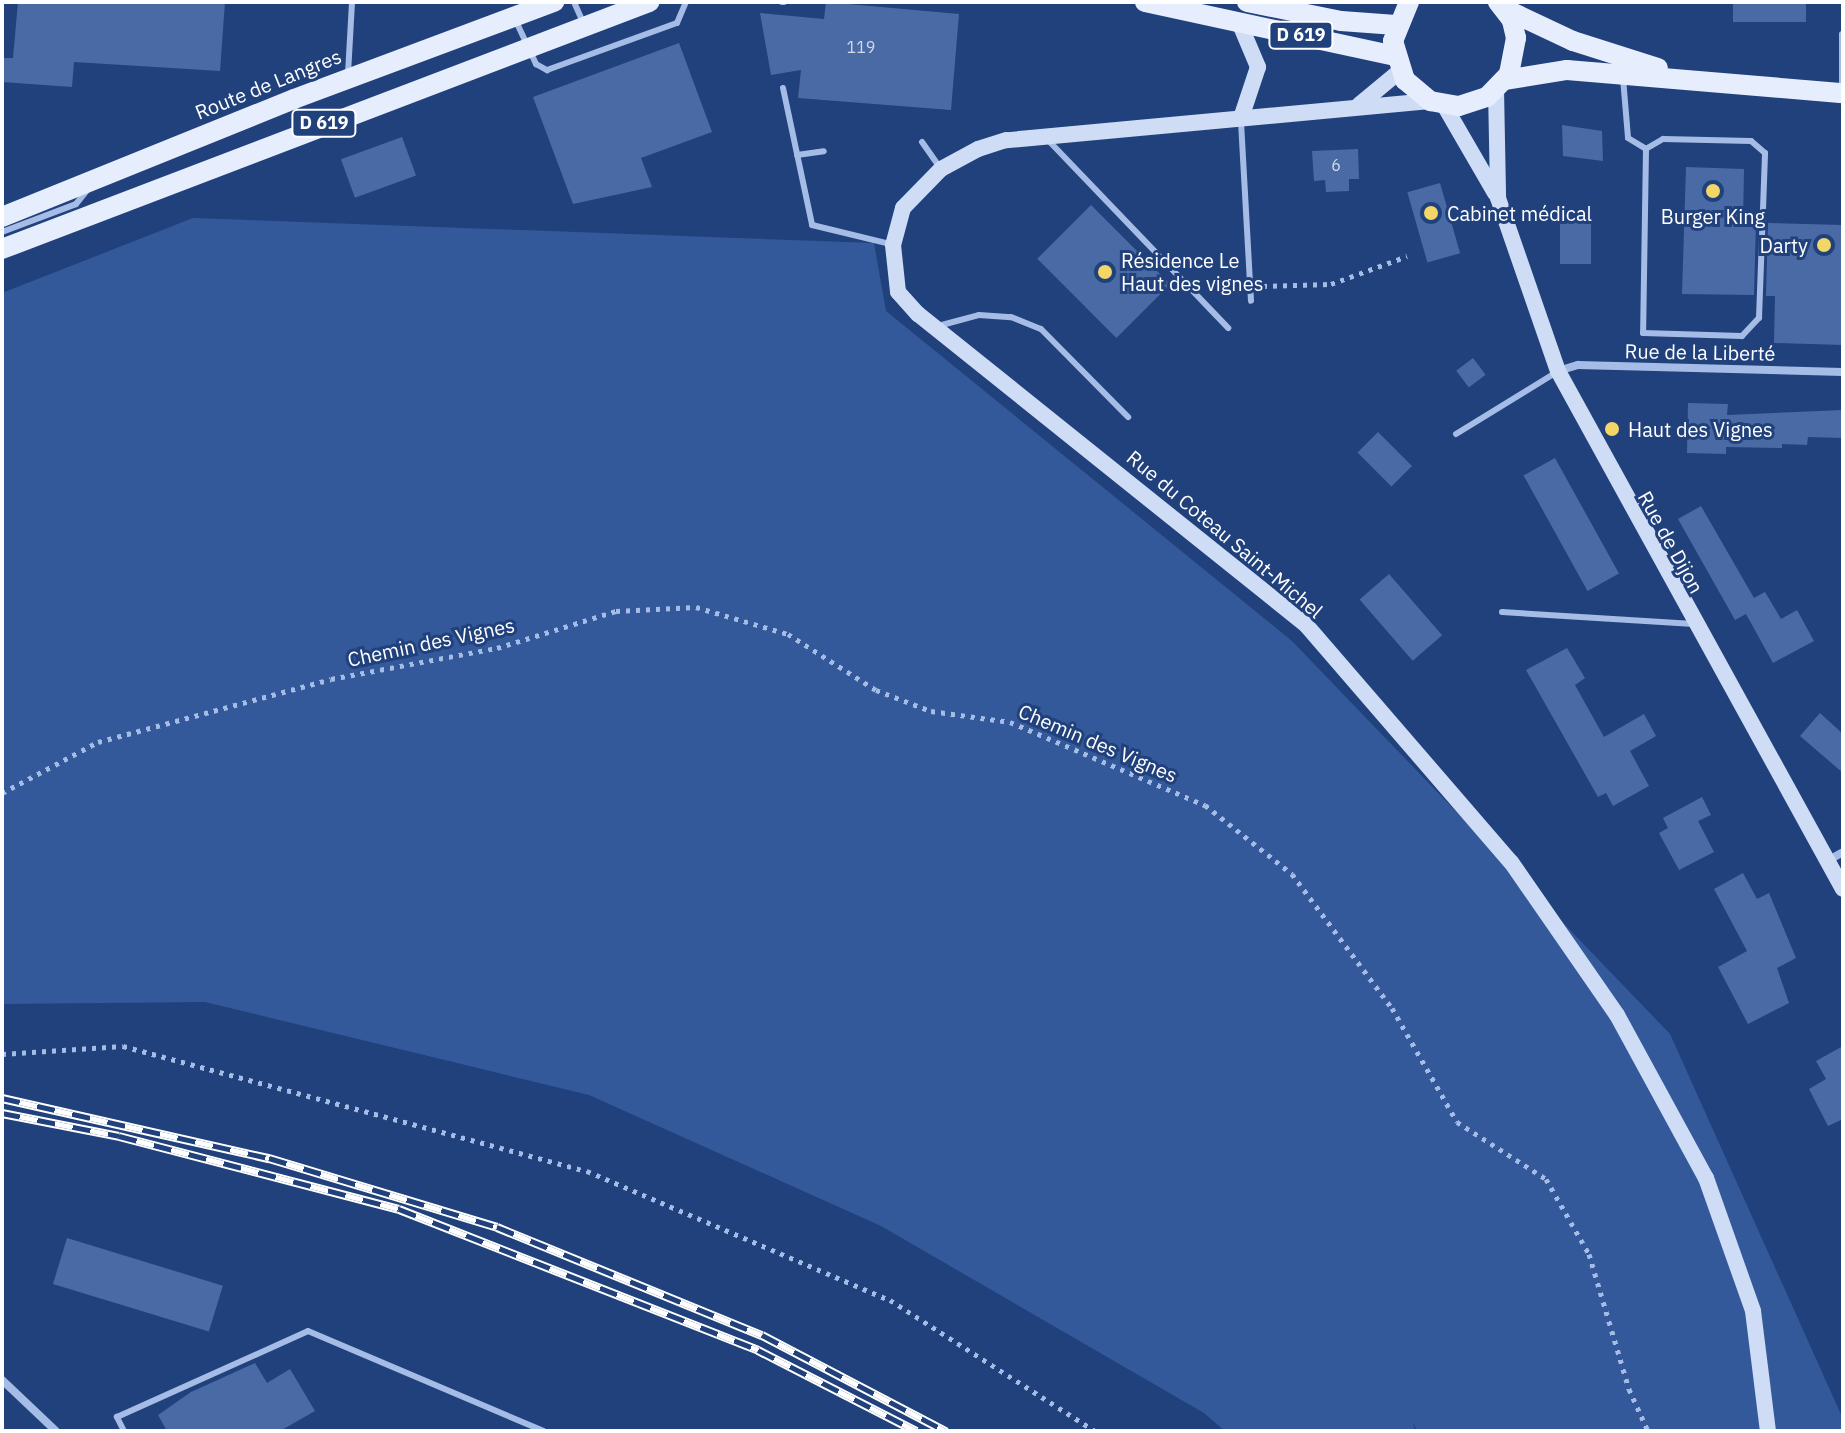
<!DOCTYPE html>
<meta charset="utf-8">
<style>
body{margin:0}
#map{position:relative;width:1845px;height:1433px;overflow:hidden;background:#21417c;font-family:"IBM Plex Sans",sans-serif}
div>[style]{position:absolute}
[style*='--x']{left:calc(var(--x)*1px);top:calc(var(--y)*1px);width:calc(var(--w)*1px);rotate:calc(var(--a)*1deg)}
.green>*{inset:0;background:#34599a}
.building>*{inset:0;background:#4a6aa5;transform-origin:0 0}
.path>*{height:5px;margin-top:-2.5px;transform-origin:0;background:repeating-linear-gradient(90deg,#a5bce6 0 4px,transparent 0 10px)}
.lane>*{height:6px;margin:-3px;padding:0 3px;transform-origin:3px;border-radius:3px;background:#a5bce6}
.street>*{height:8px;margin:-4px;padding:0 4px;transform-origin:4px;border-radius:4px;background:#a5bce6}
.secondary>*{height:16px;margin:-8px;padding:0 8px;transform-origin:8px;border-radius:8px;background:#cedcf5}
.primary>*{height:20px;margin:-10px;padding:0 10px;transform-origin:10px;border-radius:10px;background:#e6edfd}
.rail>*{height:9px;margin-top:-4.5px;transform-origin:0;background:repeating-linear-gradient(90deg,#21417c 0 18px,#fff 0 36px);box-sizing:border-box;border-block:2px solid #fff}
.dots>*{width:22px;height:22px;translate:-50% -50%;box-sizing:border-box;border:4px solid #21417c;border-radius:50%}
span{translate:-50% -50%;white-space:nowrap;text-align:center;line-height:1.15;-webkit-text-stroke:6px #21417c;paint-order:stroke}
.number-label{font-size:16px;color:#d2dae8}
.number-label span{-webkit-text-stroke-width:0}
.shield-label span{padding:2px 6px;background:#21417c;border:2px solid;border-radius:6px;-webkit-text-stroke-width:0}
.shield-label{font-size:18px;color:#fff;font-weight:700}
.street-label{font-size:20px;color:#fff}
.poi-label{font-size:20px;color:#fff}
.left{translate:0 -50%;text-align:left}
.right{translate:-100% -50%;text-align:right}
.frame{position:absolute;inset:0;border:4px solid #fff;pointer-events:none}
</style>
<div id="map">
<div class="green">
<div style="clip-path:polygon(193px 218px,874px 243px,886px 311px,1292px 641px,1670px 1034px,1843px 1419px,1843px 1431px,1417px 1431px,1413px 1422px,1415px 1431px,1225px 1431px,1204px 1413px,881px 1226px,589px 1095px,205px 1002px,2px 1004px,2px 293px)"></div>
</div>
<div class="building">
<div style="clip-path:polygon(18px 2px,225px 2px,220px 71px,74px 62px,72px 87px,2px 82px,2px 58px,13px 58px)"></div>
<div style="clip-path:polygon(826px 2px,959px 14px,951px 110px,798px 98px,801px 70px,771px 75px,760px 13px,824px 19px)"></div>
<div style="left:1733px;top:2px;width:73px;height:20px"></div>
<div style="clip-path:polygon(679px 43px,712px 132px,641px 158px,652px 187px,573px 204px,533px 97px)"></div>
<div style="clip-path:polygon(1562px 125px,1602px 131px,1603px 161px,1563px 156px)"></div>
<div style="left:402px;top:137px;width:41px;height:65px;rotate:70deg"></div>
<div style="clip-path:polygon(1358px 149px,1359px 179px,1349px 179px,1349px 191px,1326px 192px,1325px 180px,1314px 181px,1312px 151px)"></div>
<div style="clip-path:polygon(1686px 167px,1744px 169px,1743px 222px,1756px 222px,1754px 295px,1682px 294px)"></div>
<div style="left:1440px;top:183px;width:73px;height:34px;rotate:74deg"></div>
<div style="left:1091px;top:205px;width:112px;height:76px;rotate:45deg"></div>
<div style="left:1560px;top:214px;width:31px;height:50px"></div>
<div style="clip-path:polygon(1768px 223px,1843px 225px,1843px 345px,1774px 343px,1775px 296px,1766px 296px)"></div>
<div style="left:1473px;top:358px;width:21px;height:21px;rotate:53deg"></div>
<div style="clip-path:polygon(1688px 403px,1728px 404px,1727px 415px,1843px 410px,1843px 438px,1808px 437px,1807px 445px,1782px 444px,1782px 448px,1726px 447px,1726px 454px,1687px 453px)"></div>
<div style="left:1378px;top:432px;width:48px;height:29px;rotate:45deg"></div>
<div style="left:1555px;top:458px;width:132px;height:36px;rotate:61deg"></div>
<div style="clip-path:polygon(1701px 506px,1754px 598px,1765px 592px,1781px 619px,1797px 610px,1814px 641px,1773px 663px,1746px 614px,1735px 620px,1678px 519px)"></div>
<div style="left:1389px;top:574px;width:81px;height:39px;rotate:49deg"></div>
<div style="clip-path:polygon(1567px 648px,1585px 678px,1575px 685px,1604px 737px,1644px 714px,1656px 736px,1630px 751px,1649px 786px,1613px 806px,1606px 793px,1598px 797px,1526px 670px)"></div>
<div style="clip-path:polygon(1820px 713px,1843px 734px,1843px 773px,1800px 736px)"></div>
<div style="clip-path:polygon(1702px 797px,1711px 815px,1698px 821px,1714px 852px,1679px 870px,1659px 833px,1668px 828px,1663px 818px)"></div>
<div style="clip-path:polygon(1743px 873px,1757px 899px,1769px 893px,1796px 958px,1777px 968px,1789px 1003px,1748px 1024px,1718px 967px,1747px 951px,1714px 889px)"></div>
<div style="clip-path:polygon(1843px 1046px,1843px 1119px,1828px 1126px,1809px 1089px,1826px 1079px,1816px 1061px)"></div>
<div style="left:67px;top:1238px;width:163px;height:48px;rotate:17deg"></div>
<div style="clip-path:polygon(255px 1363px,267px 1383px,290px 1369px,315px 1411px,280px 1431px,167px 1431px,158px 1415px,191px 1392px)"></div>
</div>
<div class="path">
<div style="--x:1263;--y:286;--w:68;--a:-1.7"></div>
<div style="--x:1331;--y:284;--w:81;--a:-20.2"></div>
<div style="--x:2;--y:793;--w:109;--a:-28"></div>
<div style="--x:98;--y:742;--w:241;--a:-15.1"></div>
<div style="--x:331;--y:679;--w:169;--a:-10.6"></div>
<div style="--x:497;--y:648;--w:125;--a:-17.3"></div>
<div style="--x:616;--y:611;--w:80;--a:-2.9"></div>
<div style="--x:696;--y:607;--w:96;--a:16.4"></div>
<div style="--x:788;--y:634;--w:104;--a:32.5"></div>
<div style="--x:876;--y:690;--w:59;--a:20.9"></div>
<div style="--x:931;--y:711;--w:80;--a:7.9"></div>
<div style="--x:1010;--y:722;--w:212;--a:23.1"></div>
<div style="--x:1205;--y:805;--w:111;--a:38.4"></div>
<div style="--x:1292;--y:874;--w:167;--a:53.3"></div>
<div style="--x:1392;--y:1008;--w:131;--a:60.3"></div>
<div style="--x:1457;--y:1122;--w:106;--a:32.6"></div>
<div style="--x:1546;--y:1179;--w:86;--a:60.2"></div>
<div style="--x:1589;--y:1254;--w:141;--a:73.5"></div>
<div style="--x:1629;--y:1389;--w:46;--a:65.7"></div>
<div style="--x:2;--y:1054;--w:121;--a:-3.8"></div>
<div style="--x:123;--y:1046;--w:481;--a:15.1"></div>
<div style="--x:587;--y:1171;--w:329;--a:23.1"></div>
<div style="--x:890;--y:1300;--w:243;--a:32.6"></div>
</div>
<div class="lane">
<div style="--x:574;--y:2;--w:24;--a:66"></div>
<div style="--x:782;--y:2;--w:2;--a:0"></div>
<div style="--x:515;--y:19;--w:50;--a:65"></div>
<div style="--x:536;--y:64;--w:13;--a:29"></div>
<div style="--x:547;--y:70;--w:138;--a:-19.9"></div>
<div style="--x:677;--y:23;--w:23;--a:-67"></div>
<div style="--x:348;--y:74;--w:72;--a:-86.8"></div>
<div style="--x:1623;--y:78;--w:60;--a:85.2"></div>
<div style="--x:1628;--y:138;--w:21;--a:31"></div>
<div style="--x:1646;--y:149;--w:184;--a:90.9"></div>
<div style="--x:1643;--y:333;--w:99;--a:1.7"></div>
<div style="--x:1742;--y:336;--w:25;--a:-47"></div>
<div style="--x:1759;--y:318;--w:165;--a:-87.9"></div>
<div style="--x:1765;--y:153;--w:18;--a:-139"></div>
<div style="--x:1751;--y:141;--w:88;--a:-178.7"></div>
<div style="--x:1663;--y:139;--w:20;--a:150"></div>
<div style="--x:783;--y:88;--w:140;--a:78"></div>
<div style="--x:812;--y:225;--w:80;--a:13.7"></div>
<div style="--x:1842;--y:90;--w:56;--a:-90"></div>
<div style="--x:1241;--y:122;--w:179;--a:86.8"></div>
<div style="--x:1047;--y:139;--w:262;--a:46.2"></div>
<div style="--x:922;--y:142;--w:33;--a:55"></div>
<div style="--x:797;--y:155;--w:27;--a:-8"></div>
<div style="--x:2;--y:232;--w:79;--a:-20.7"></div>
<div style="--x:76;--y:204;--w:21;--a:-51"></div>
<div style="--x:938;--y:326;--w:42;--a:-15"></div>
<div style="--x:979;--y:315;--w:32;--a:4"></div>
<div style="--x:1011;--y:317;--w:32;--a:22"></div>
<div style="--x:1041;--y:329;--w:124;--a:45.3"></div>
<div style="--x:1456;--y:434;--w:116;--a:-31.6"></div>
<div style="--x:1502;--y:612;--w:192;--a:3.6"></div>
<div style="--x:124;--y:1431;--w:16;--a:-117"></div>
<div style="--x:117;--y:1417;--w:209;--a:-24.2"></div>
<div style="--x:308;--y:1331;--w:256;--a:23"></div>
</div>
<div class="street">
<div style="--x:1558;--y:371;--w:21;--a:-17"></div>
<div style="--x:1578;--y:365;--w:265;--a:1.5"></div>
<div style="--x:1827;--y:861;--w:18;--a:-29"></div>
<div style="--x:2;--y:1380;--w:74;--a:43.4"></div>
</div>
<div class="secondary">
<div style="--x:1239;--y:22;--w:49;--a:67.1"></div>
<div style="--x:1258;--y:67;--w:54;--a:108.4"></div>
<div style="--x:1496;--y:89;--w:109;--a:88.9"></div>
<div style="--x:1498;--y:198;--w:183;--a:70.9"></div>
<div style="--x:1558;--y:371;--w:591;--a:61.18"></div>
<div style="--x:1430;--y:101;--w:426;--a:174.7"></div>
<div style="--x:1006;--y:140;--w:29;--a:162"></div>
<div style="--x:978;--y:149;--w:42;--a:151.6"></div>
<div style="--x:941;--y:169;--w:54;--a:134.3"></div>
<div style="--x:903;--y:208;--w:38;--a:105"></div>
<div style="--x:893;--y:245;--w:47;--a:83.9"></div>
<div style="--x:898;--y:292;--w:30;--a:48"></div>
<div style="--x:918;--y:314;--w:499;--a:38.7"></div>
<div style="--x:1307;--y:626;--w:312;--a:49.2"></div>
<div style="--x:1511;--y:862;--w:186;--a:55.3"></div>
<div style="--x:1617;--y:1015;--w:186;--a:61.4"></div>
<div style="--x:1706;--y:1178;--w:141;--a:70.5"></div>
<div style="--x:1753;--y:1311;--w:121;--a:82.9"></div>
<div style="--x:1359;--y:105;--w:55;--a:-39.8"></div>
<div style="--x:1444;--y:105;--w:102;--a:59.9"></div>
</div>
<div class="primary">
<div style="--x:1145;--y:2;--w:256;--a:12.2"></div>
<div style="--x:1247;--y:2;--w:96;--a:11.4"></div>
<div style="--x:1341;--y:21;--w:55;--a:4.2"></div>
<div style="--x:1409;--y:2;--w:42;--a:112.3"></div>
<div style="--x:1393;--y:41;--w:41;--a:72.9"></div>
<div style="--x:1405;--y:80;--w:33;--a:40"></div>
<div style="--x:1430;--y:101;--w:29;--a:10"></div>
<div style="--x:1459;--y:106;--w:29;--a:-18"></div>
<div style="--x:1487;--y:97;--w:32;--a:-46"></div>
<div style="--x:1509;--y:74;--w:37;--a:-79"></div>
<div style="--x:1516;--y:38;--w:18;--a:-103"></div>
<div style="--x:1512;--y:20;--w:23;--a:-128"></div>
<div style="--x:1505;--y:9;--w:75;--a:25.2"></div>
<div style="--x:1573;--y:41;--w:89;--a:17.6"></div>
<div style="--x:1504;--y:80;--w:64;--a:-9"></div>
<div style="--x:1567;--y:70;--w:277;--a:4.8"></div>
<div style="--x:2;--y:217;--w:315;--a:-22"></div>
<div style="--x:294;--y:99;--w:278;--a:-20.5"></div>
<div style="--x:2;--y:249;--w:693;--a:-20.89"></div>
</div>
<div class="rail">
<div style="--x:2;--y:1098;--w:274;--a:12.7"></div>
<div style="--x:269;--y:1158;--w:238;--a:16.8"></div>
<div style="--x:497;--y:1227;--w:286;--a:22.2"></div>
<div style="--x:762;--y:1335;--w:208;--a:27.6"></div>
<div style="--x:2;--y:1113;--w:119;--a:11.1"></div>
<div style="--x:119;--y:1136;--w:289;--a:14.6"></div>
<div style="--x:399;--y:1209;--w:386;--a:21.4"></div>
<div style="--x:758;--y:1350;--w:178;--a:27.1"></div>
</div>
<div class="dots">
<div style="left:1713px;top:191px;background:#f2d766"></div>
<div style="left:1431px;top:213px;background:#f2d766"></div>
<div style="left:1824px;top:245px;background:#f2d766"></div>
<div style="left:1105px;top:272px;background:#f2d766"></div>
<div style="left:1612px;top:429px;background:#f2d766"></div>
</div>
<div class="number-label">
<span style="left:861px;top:47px">119</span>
<span style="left:1336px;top:165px">6</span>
</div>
<div class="shield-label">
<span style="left:1301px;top:35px">D 619</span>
<span style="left:324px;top:123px">D 619</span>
</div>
<div class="street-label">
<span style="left:268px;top:84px;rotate:-22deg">Route de Langres</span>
<span style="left:1700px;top:352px;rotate:1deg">Rue de la Liberté</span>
<span style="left:1225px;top:534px;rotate:40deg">Rue du Coteau Saint-Michel</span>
<span style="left:1671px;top:542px;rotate:61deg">Rue de Dijon</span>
<span style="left:431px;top:642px;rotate:-12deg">Chemin des Vignes</span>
<span style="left:1098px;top:743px;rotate:23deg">Chemin des Vignes</span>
</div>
<div class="poi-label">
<span class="left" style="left:1447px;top:213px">Cabinet médical</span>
<span style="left:1713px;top:216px">Burger King</span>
<span class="right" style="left:1808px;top:245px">Darty</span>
<span class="left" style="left:1121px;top:272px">Résidence Le<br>Haut des vignes</span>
<span class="left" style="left:1628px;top:429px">Haut des Vignes</span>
</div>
<div class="frame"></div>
</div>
